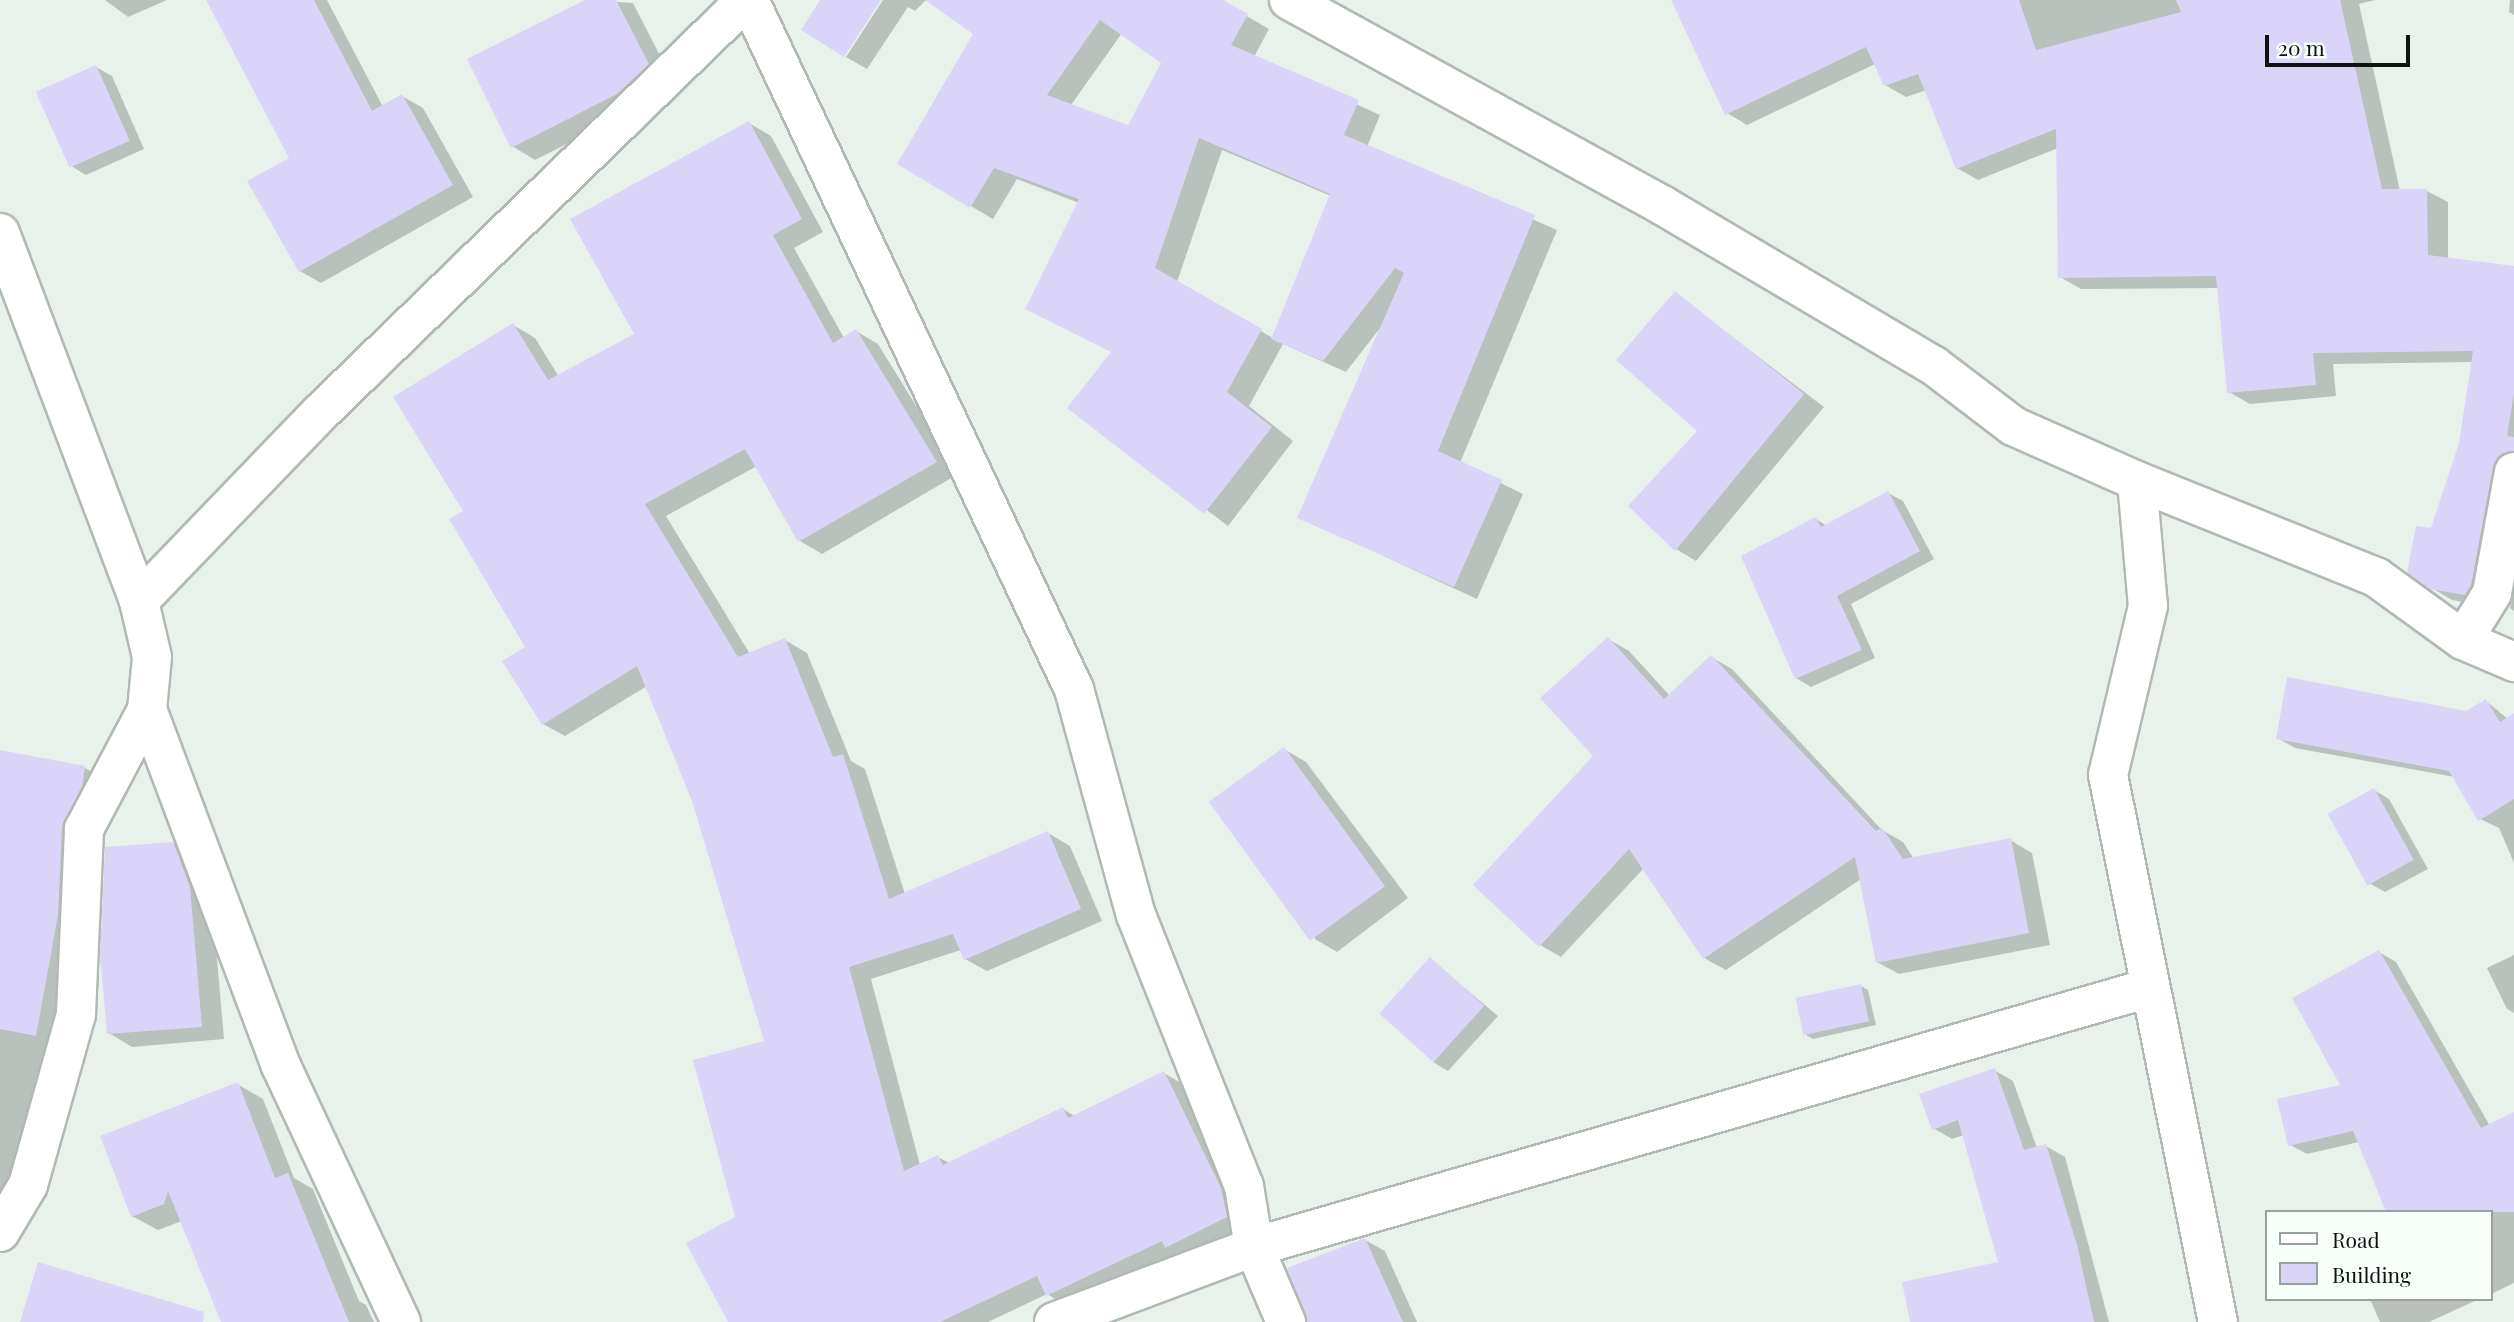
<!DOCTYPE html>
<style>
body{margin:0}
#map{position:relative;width:2514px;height:1322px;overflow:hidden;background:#e8f2eb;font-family:"Playfair Display",serif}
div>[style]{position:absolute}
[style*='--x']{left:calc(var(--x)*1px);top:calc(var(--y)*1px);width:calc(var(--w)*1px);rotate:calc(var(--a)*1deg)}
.shadow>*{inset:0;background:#0003}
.building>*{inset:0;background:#dbd4f9;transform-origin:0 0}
.roads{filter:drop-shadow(2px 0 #b0b9b3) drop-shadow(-2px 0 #b0b9b3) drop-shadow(0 2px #b0b9b3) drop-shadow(0 -2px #b0b9b3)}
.minor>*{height:38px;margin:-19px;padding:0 19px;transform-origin:19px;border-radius:19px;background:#fff}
.tertiary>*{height:38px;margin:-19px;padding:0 19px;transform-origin:19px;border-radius:19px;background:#fff}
span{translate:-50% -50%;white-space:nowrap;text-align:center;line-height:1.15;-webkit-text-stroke:7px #f6fff9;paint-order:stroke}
.legend{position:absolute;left:2265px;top:1210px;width:228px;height:91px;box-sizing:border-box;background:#f6fff9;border:2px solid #9aa09c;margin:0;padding:9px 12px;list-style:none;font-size:21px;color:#0f1210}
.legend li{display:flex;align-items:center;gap:14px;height:35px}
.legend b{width:35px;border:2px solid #9aa09c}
.scale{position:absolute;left:2265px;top:35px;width:145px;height:32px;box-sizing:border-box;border:4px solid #0f1210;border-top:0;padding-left:9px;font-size:21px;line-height:24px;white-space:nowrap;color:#0f1210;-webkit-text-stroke:5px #f6fff9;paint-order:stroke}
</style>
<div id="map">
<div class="shadow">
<div style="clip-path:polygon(105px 0,167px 0,128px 17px)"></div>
<div style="clip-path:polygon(208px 0,327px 0,383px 107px,402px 96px,423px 108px,473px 197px,321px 283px,300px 271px,291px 159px)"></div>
<div style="clip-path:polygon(589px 0,633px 3px,671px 77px,640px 107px,535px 160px,512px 146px)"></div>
<div style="clip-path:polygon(883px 0,926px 0,915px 11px,908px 7px,867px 69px,846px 57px)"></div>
<div style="clip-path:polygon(evenodd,928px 0,1219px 0,1269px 29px,1254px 57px,1380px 115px,1367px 147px,1557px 230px,1460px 463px,1523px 494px,1477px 599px,1299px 517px,1380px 328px,1346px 372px,1283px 344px,1249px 406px,1293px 441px,1228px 526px,1070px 407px,1112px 352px,1079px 203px,1017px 179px,993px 219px,899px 164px,975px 33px,928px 0,1122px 33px,1164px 62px,1129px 127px,1071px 105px,1122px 33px,928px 0,1222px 150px,1331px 196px,1273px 338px,1177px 282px,1222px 150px)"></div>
<div style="clip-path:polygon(1673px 0,2375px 0,2359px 4px,2400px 191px,2427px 191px,2448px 202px,2448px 259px,2514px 268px,2514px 479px,2486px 606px,2452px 600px,2430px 587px,2432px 530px,2461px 443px,2473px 362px,2333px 364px,2336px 396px,2250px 404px,2229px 392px,2219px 288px,2081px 289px,2060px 277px,2058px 148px,1978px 180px,1957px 168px,1927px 90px,1906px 97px,1885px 85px,1875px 64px,1747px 125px,1727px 113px)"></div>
<div style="clip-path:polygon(2510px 0,2514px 0,2514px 15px,2509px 12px)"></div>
<div style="clip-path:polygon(96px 67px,112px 76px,144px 149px,86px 175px,71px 166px)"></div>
<div style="clip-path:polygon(749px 123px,771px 136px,823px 232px,794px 248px,844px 338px,856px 331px,878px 344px,958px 474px,822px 554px,800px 541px,757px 466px,666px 516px,750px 654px,785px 640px,807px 653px,851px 761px,865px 769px,905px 894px,1048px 833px,1070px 846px,1102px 921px,987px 971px,965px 959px,961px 950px,871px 979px,920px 1165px,938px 1157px,949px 1163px,1063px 1109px,1076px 1117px,1164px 1073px,1186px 1086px,1248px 1229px,1070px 1308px,1047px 1294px,988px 1322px,730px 1322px,737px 1218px,766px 1042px,693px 801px,647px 686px,565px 736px,543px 724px,528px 647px,465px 512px,513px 325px,535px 338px,559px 377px,636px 334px)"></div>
<div style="clip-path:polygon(1676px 294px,1824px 407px,1696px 561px,1676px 549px,1700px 431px)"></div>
<div style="clip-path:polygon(1888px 493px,1903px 501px,1934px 559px,1851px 604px,1875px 658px,1811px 687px,1796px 678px,1816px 519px,1827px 526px)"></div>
<div style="clip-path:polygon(2514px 588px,2514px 611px,2510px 608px)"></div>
<div style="clip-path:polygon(1608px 639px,1629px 651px,1670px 696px,1711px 657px,1732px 669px,1882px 830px,1903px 842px,1914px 859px,2010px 840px,2032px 853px,2050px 945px,1899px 974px,1877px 962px,1861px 879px,1726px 970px,1704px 958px,1644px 868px,1561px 957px,1540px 945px,1595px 756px)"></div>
<div style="clip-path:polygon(2486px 701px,2508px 719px,2514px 715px,2514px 863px,2499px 828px,2480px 819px,2455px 777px,2295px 748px,2278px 738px,2466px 713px)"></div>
<div style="clip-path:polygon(1284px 749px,1306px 762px,1408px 898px,1337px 952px,1315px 939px)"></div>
<div style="clip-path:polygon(0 752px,85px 768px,110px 782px,62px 1050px,45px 1046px,26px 1148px,18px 1146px,0 1244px)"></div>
<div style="clip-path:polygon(2374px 790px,2389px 799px,2428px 869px,2385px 892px,2369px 883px)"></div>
<div style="clip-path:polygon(173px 843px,196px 857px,212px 901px,224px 1039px,132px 1047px,109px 1033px)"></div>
<div style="clip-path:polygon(2379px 952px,2396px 962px,2490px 1126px,2514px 1114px,2514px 1283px,2491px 1294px,2491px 1212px,2359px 1142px,2307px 1154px,2290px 1145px,2343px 1087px)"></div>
<div style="clip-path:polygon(2514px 955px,2514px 1013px,2507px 1009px,2487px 968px)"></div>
<div style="clip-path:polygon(1430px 959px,1498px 1016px,1448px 1071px,1433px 1062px)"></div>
<div style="clip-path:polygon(1861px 986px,1868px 990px,1876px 1025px,1813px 1039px,1806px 1035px)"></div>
<div style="clip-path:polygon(1994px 1070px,2013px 1081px,2037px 1148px,2046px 1146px,2065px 1157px,2109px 1322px,1912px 1322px,2000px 1263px,1964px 1135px,1952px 1139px,1933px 1128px)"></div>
<div style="clip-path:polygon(237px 1084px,263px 1099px,294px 1178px,313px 1189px,359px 1301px,366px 1305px,374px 1322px,223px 1322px,182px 1221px,158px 1230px,132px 1216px)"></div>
<div style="clip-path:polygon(1365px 1240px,1385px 1251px,1417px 1322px,1308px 1322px)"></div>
<div style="clip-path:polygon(2370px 1299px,2479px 1299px,2429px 1322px,2380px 1322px)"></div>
</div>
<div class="building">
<div style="clip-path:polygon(206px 0,314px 0,372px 111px,402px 94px,453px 185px,299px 272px,247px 181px,289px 158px)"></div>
<div style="clip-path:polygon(585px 0,616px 0,649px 64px,617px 94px,511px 148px,467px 59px)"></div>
<div style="clip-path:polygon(820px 0,881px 0,844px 57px,801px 30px)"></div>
<div style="clip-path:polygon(evenodd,925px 0,1223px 0,1248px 14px,1231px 45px,1359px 100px,1344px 135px,1535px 215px,1438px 451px,1502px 480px,1454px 587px,1297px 518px,1404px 273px,1395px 268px,1323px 361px,1271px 339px,1330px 194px,1199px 138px,1155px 268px,1262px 329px,1227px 392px,1272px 427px,1204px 514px,1067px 408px,1111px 352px,1025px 309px,1079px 199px,994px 168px,970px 208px,897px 164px,973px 34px,925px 0,1100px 20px,1161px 63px,1128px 125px,1047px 95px,1100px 20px)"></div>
<div style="clip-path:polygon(1671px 0,2019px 0,2036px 50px,2181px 12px,2176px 0,2340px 0,2382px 189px,2427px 189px,2428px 255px,2514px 266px,2514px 393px,2507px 436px,2514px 437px,2514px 451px,2498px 457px,2493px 467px,2471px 585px,2465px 595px,2429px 589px,2407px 573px,2416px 526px,2431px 528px,2459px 443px,2473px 351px,2313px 353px,2316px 385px,2227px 393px,2216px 276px,2058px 278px,2056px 129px,1956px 169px,1918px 74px,1884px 86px,1866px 47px,1725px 115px)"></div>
<div style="left:96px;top:65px;width:83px;height:66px;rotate:66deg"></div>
<div style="clip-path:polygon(749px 121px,802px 219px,773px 235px,833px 343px,856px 329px,937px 462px,798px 542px,745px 449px,645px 504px,738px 657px,785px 638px,833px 757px,843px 754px,889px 899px,1048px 831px,1081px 909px,964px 960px,953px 934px,849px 967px,904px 1171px,938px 1155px,943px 1165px,1063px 1107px,1068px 1118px,1164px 1071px,1221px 1188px,1227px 1217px,1165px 1248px,1162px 1241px,1046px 1296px,1037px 1276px,940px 1322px,728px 1322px,686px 1243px,735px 1217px,693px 1060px,764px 1041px,692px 801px,637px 666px,542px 725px,502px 661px,525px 647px,449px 519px,463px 511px,393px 397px,513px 323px,548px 380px,634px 334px,570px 219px)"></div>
<div style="clip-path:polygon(1675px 291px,1804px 394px,1675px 551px,1628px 506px,1697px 431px,1616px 360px)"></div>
<div style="clip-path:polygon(1888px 491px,1920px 551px,1837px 596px,1862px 650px,1795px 679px,1741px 556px,1816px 517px,1821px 527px)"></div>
<div style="clip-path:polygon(1608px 637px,1664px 699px,1711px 655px,1876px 831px,1882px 828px,1903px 859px,2011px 838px,2029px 933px,1876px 963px,1855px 857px,1703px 959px,1629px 849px,1539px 947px,1473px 885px,1593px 756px,1540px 698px)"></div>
<div style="clip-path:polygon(2287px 677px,2466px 711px,2486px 699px,2500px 722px,2514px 713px,2514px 799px,2478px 821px,2449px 771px,2276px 739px)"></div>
<div style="left:1284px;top:747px;width:172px;height:93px;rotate:54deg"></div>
<div style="clip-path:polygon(0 750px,85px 766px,82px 787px,62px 827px,58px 915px,36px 1036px,0 1029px)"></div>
<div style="left:2374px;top:788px;width:82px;height:53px;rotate:61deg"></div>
<div style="clip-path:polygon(173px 842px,190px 887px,202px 1027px,107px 1034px,100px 954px,105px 847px)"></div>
<div style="clip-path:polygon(2379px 950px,2481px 1128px,2514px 1112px,2514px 1212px,2386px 1212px,2353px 1131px,2288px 1146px,2277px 1099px,2340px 1085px,2292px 998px)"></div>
<div style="left:1430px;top:957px;width:73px;height:76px;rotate:42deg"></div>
<div style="left:1861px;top:984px;width:38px;height:67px;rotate:78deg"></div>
<div style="clip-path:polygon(1995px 1068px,2024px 1150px,2046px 1144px,2077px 1245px,2094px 1322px,1910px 1322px,1902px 1282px,1998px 1262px,1958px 1120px,1932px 1130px,1919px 1094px)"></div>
<div style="clip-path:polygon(238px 1082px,275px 1178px,288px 1173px,349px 1322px,221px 1322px,168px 1191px,164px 1204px,131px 1217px,100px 1136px)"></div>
<div style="clip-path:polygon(1365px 1238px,1403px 1322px,1307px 1322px,1287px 1268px)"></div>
<div style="clip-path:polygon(38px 1262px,204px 1312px,203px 1322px,20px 1322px)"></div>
</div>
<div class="roads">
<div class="minor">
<div style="--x:749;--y:0;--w:762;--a:64.75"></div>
<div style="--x:1074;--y:689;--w:234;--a:74.7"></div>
<div style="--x:1136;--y:915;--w:292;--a:68.3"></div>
<div style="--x:1244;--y:1186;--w:62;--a:80.7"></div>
<div style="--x:1254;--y:1247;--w:932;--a:-16.14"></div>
<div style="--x:0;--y:233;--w:393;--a:69.3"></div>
<div style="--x:2137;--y:481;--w:258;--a:21.9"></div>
<div style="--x:2376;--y:577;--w:107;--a:35.9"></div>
<div style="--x:2463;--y:640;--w:56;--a:23.3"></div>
<div style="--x:2463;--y:640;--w:55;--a:-58.3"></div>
<div style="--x:2492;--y:593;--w:123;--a:-79.7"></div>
<div style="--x:0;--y:1232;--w:55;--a:-59.2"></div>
<div style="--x:28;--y:1185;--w:178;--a:-74.3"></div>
<div style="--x:76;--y:1014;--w:185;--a:-87.5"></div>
<div style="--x:84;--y:829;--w:135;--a:-62.1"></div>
<div style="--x:401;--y:1322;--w:283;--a:-115.1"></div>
<div style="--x:281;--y:1066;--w:380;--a:-110.6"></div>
<div style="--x:147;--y:710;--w:53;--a:-84.6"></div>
<div style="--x:152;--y:657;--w:57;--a:-103.1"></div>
<div style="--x:139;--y:601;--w:261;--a:-46.1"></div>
<div style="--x:320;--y:413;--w:593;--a:-44.11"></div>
<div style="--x:1054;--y:1322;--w:214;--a:-20.6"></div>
<div style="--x:1254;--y:1247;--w:82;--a:66.9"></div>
</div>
<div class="tertiary">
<div style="--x:1289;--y:0;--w:426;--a:28.8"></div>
<div style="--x:1662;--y:205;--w:315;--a:30.6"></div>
<div style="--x:1933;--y:365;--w:101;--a:37.3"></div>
<div style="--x:2013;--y:426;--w:136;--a:23.9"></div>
<div style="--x:2137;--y:481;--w:125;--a:85"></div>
<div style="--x:2148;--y:606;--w:174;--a:103.3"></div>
<div style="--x:2108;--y:775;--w:558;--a:78.63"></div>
</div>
</div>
<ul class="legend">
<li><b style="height:9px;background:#fff"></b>Road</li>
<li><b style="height:19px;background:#dbd4f9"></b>Building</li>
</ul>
<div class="scale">20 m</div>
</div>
